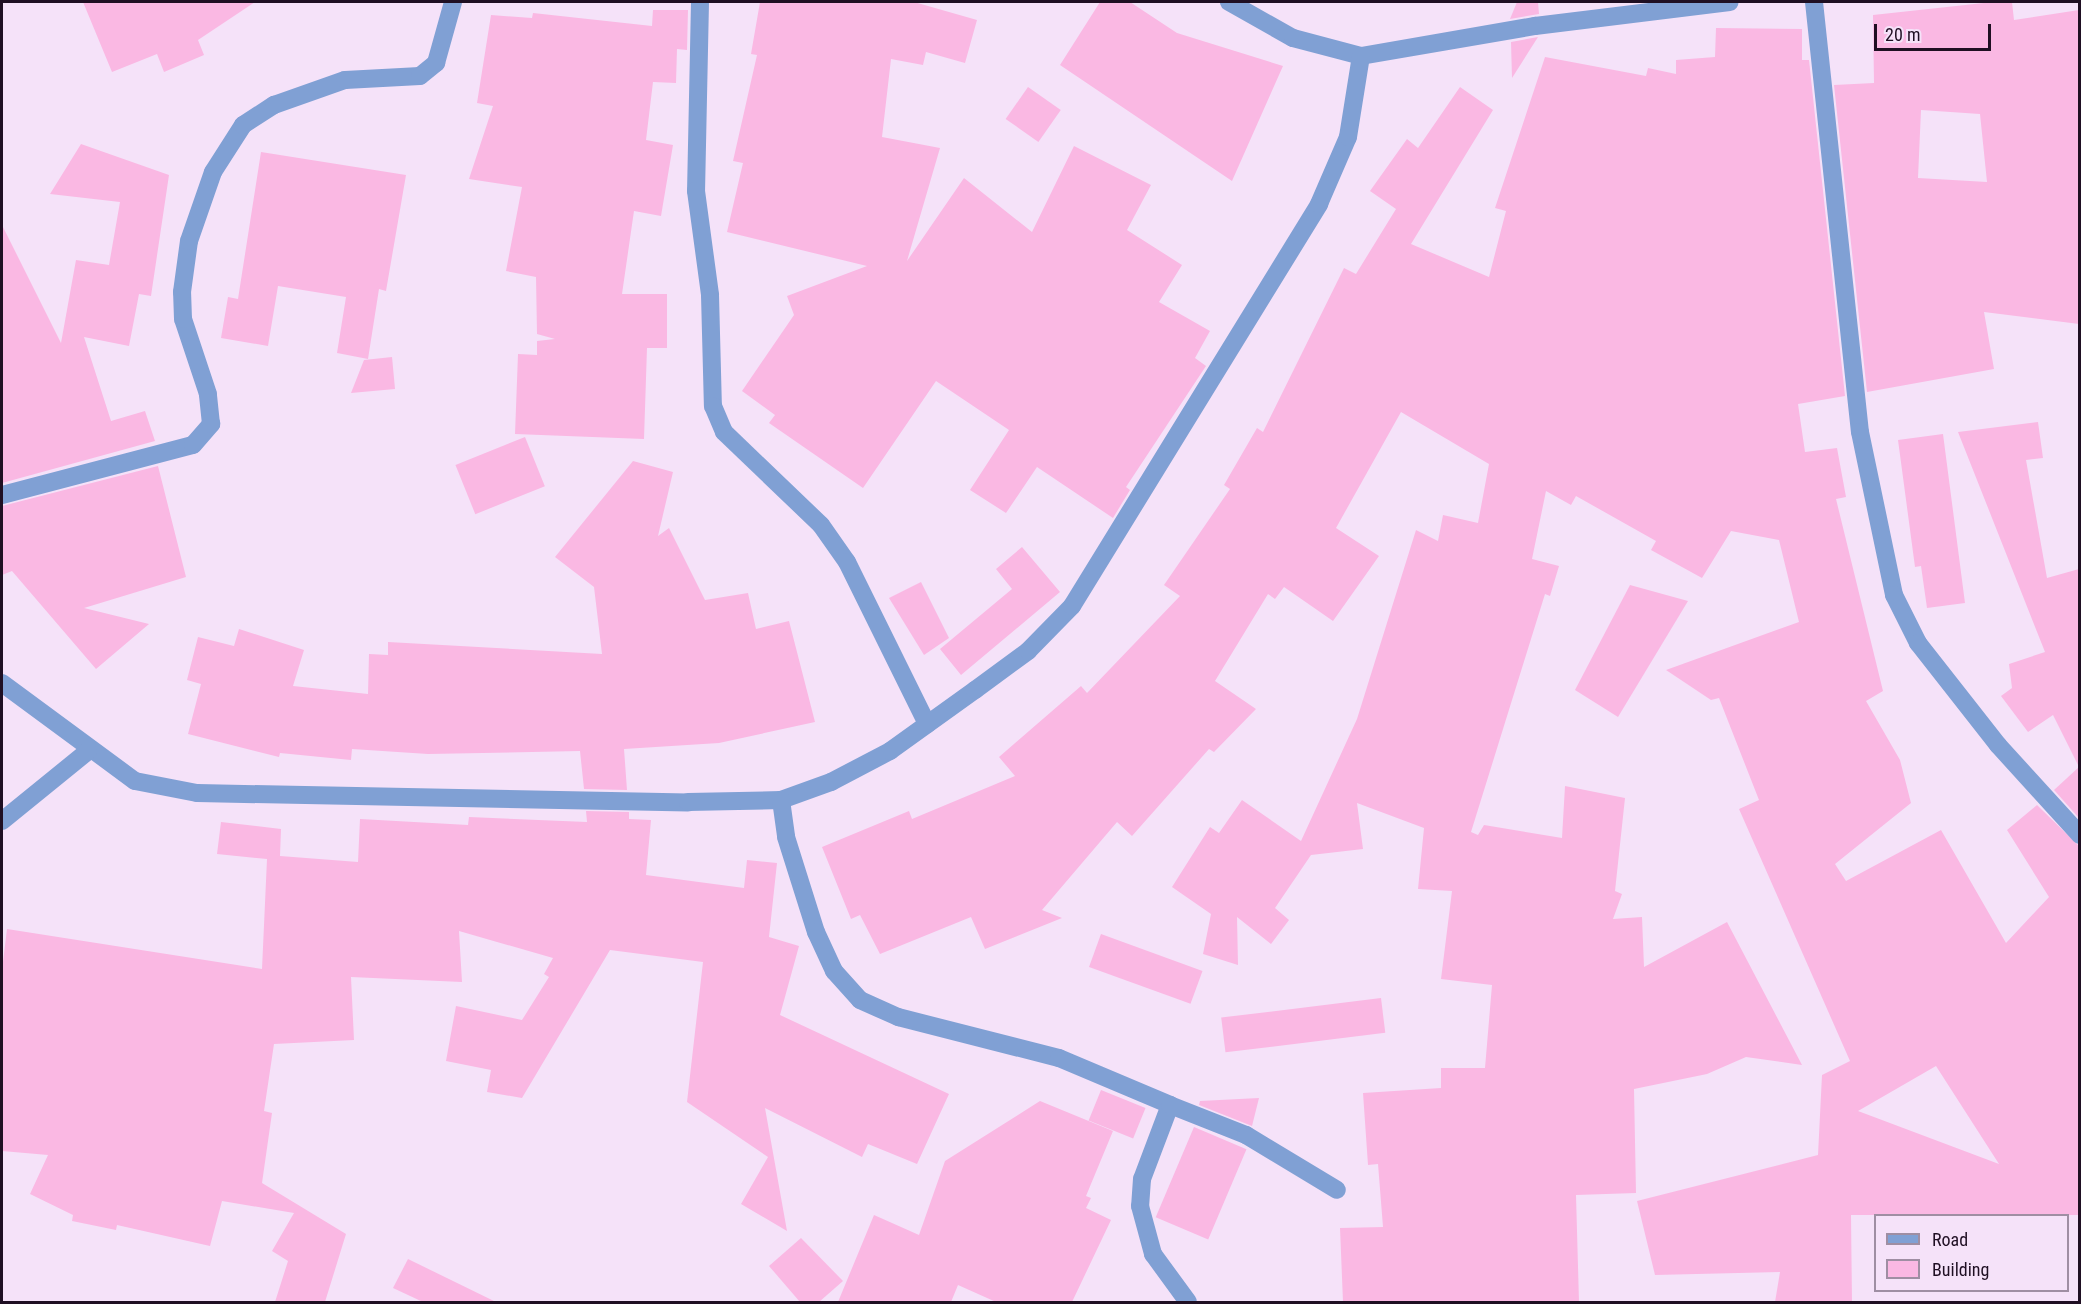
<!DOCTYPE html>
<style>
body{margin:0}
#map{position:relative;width:2081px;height:1304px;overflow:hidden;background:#f5e2f9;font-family:"Roboto Condensed",sans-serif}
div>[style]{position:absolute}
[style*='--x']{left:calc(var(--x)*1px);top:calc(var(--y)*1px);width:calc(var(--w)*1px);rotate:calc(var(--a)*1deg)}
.building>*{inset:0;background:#fab8e3;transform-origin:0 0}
.street>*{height:18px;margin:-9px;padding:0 9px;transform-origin:9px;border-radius:9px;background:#80a0d4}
span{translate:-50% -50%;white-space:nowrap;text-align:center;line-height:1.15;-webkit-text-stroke:5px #f5e2f9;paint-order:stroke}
.frame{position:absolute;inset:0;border:3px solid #1f0f23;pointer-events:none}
.legend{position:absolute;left:1874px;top:1214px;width:195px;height:78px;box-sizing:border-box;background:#f5e2f9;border:2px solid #9f8ea3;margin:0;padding:8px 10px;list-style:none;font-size:18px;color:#1f0f23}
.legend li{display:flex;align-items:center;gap:12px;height:30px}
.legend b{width:30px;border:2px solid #9f8ea3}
.scale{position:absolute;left:1874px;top:24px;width:117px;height:27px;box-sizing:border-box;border:3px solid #1f0f23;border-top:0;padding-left:8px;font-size:18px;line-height:21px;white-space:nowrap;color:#1f0f23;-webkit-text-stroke:4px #f5e2f9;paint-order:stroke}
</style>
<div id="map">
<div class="building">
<div style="clip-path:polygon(83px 2px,255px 2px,198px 40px,204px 55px,164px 72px,157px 54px,112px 72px)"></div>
<div style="clip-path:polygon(760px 2px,914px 2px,977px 20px,965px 63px,926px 52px,923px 65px,891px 59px,882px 137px,940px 148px,907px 261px,964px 178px,1032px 232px,1074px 146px,1151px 185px,1127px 230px,1182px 265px,1159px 302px,1210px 331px,1195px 358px,1206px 366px,1126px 487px,1130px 490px,1113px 518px,1037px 467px,1006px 513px,970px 490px,1009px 430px,936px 381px,863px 488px,769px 423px,775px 415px,742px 391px,794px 315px,787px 296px,867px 266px,727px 232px,743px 163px,733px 161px,757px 55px,751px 54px)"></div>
<div style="clip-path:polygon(1100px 2px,1130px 2px,1177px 33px,1283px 66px,1232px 181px,1060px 65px)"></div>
<div style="clip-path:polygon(1517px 2px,1538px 2px,1539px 14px,1510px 19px)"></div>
<div style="clip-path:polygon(evenodd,1993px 2px,2012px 2px,2014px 20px,2079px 10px,2079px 324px,1984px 312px,1994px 369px,1867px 392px,1834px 85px,1874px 83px,1873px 15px,1993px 2px,1921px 110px,1980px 114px,1987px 182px,1918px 178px,1921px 110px)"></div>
<div style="clip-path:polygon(653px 10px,688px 10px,687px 50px,677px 49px,676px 83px,653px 82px,646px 140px,673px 145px,661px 216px,634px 211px,622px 294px,667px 294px,667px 348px,647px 348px,644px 439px,515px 434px,518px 354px,537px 355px,537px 341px,555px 339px,537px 334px,536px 277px,506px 271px,522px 187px,469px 179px,493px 106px,477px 103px,491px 15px,532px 18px,533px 13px,652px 26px)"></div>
<div style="clip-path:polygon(evenodd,1716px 28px,1802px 29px,1802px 60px,1809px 60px,1845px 396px,1798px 404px,1805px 452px,1837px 448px,1846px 497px,1836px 499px,1883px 691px,1866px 701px,1900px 760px,1911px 803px,1835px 864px,1846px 881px,1941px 830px,2006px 943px,2049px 897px,2007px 830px,2037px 805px,2079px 846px,2079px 1215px,1851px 1215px,1852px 1302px,1775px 1302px,1780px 1272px,1655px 1275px,1637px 1201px,1818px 1155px,1822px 1075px,1850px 1061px,1739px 809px,1759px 800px,1719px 698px,1711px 700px,1666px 670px,1799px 622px,1779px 540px,1731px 531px,1702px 578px,1651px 550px,1656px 541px,1576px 496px,1571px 505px,1546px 491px,1532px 559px,1559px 566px,1550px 596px,1545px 594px,1471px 832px,1478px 835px,1484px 825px,1562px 838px,1565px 786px,1625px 798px,1615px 891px,1622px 894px,1613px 919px,1642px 917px,1644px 967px,1727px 922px,1802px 1065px,1746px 1057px,1707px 1074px,1634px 1089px,1636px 1193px,1576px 1195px,1579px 1302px,1343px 1302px,1340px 1228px,1383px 1227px,1378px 1164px,1368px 1165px,1363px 1093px,1441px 1088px,1441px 1068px,1485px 1068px,1492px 985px,1441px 979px,1452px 891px,1418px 889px,1424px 828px,1357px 803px,1363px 849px,1311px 855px,1275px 908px,1289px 920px,1271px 944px,1237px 917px,1238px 965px,1203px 954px,1211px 914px,1172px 887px,1210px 827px,1219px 833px,1242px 800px,1301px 841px,1357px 719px,1416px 530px,1438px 541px,1443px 515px,1478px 523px,1489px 464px,1401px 412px,1336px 528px,1379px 556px,1333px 621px,1284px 587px,1275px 599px,1268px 594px,1215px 681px,1256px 709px,1214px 752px,1209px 749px,1132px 836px,1117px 822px,1042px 910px,1062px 918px,985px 949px,971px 917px,880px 954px,860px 915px,851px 919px,822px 847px,909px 811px,912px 819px,1015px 776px,999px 757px,1081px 686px,1087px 693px,1180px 596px,1164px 585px,1230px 489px,1224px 485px,1257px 428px,1263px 432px,1344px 268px,1356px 274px,1396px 209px,1370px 191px,1407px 139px,1418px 148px,1460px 87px,1493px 110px,1411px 244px,1489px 277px,1506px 211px,1495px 208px,1545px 57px,1646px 76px,1648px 68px,1676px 74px,1676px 60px,1715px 57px,1716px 28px,1936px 1066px,1999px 1164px,1858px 1111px,1936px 1066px)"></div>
<div style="clip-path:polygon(1538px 37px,1512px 78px,1511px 42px)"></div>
<div style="left:1028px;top:87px;width:40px;height:39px;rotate:35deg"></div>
<div style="clip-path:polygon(81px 144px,169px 175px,151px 296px,139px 294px,129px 346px,84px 337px,111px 421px,145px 411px,155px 441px,2px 483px,2px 225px,61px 343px,76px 260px,109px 265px,120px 202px,50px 194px)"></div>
<div style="clip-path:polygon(261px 152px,406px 175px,386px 291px,379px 289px,368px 359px,337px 353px,346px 297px,278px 286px,268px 346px,221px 338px,228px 297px,238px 299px)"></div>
<div style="clip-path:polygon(392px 357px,395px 389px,351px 393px,364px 360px)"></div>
<div style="clip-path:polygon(2038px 422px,2043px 458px,2026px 460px,2047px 578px,2079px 569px,2079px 767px,2053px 715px,2028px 732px,2001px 696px,2012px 688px,2009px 664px,2045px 652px,1958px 432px)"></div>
<div style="clip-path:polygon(1943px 434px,1965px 603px,1927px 608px,1921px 566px,1915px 567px,1898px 440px)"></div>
<div style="left:525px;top:437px;width:53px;height:75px;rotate:68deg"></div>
<div style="clip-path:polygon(633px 461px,673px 472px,658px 536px,669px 528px,705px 600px,748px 593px,756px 629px,789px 621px,815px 722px,719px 743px,624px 749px,627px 790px,584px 789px,580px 751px,428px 754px,352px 749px,351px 760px,280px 753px,279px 757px,188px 734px,201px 684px,187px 680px,198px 637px,234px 646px,239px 629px,304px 650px,293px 686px,368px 694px,369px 654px,388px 655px,388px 642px,602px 654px,594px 587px,555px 557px)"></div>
<div style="clip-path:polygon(158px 466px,186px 577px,84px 608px,149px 624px,96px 669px,12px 571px,2px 575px,2px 506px)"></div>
<div style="clip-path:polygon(1022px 547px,1060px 592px,961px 675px,940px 649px,1012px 589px,996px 569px)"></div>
<div style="clip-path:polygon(921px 582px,949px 638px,924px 655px,889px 598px)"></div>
<div style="clip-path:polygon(1630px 585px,1688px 601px,1618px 717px,1575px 690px)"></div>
<div style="clip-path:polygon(2079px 767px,2079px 818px,2054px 790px)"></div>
<div style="clip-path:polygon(586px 811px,629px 812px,629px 819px,651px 820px,646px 875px,744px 888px,747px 860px,777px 863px,769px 937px,799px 946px,780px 1015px,949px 1094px,917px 1164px,868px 1144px,862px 1157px,765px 1108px,787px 1231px,741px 1204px,768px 1157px,687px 1102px,703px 962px,610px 950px,522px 1098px,487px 1092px,491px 1070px,446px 1061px,456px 1006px,522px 1020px,549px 977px,544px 974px,553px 958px,459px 931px,462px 982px,351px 977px,354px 1040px,274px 1044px,264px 1111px,272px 1113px,262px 1183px,346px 1234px,325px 1302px,275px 1302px,288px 1261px,272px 1251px,294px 1213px,222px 1201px,210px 1246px,117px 1225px,116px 1230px,72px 1221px,73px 1215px,30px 1194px,48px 1155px,2px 1151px,2px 970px,7px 929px,262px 969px,267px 859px,217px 854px,221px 822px,281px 829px,280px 856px,358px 862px,360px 819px,468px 825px,469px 817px,587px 822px)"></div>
<div style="left:1101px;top:934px;width:108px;height:35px;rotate:20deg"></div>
<div style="left:1381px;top:998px;width:35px;height:161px;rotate:83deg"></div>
<div style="left:1101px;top:1090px;width:48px;height:33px;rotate:22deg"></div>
<div style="clip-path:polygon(1259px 1098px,1252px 1126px,1199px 1105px,1200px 1101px)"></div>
<div style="clip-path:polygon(1040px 1101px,1113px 1131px,1086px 1196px,1091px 1198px,1086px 1208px,1111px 1220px,1072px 1302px,996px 1302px,958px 1285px,951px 1302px,838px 1302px,874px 1215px,919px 1235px,945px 1161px)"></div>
<div style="left:1194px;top:1127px;width:57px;height:98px;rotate:23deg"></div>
<div style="clip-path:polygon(801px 1238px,843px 1281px,819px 1302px,800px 1302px,769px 1266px)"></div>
<div style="clip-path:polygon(408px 1259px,496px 1302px,423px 1302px,393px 1288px)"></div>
</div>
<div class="street">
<div style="--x:700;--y:2;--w:189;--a:91.2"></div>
<div style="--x:696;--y:191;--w:105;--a:82.3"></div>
<div style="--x:710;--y:295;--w:111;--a:88.5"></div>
<div style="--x:713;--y:406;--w:28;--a:67"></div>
<div style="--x:724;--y:432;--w:134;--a:43.8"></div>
<div style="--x:821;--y:525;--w:45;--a:54.9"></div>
<div style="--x:847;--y:562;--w:181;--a:63.7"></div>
<div style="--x:1229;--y:2;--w:73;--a:29.4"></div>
<div style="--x:1293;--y:38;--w:70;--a:14.8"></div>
<div style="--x:1361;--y:56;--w:177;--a:-9.8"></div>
<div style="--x:1535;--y:26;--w:196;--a:-7"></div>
<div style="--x:1814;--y:2;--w:432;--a:83.9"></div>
<div style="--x:1860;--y:432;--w:167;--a:78.2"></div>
<div style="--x:1894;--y:595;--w:54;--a:63.4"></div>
<div style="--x:1918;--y:643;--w:130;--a:51.9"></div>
<div style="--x:1998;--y:745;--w:122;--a:47.7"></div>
<div style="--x:2;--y:495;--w:197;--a:-14.7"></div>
<div style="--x:193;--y:445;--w:28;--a:-49"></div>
<div style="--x:211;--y:424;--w:30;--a:-96"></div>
<div style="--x:208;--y:394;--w:79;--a:-108.4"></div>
<div style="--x:183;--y:319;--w:27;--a:-92"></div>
<div style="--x:182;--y:292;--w:51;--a:-82.2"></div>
<div style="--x:189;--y:241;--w:73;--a:-70.8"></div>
<div style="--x:213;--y:172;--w:56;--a:-57.4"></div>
<div style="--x:243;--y:125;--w:37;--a:-33"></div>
<div style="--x:274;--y:105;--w:75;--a:-19.4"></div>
<div style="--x:345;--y:80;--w:75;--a:-3.1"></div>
<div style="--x:420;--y:76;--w:21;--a:-39"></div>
<div style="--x:436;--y:63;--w:63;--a:-74.4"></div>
<div style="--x:2;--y:683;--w:165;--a:36.4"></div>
<div style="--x:135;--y:781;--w:63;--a:11"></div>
<div style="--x:197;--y:793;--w:491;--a:1.1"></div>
<div style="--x:688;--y:802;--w:93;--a:-1.2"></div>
<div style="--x:781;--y:800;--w:53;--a:-19.8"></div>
<div style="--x:831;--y:782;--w:67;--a:-27.7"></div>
<div style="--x:890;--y:751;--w:105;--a:-35.7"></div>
<div style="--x:975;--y:690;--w:66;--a:-36.3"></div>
<div style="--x:1028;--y:651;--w:63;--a:-45.6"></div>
<div style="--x:1072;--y:606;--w:472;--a:-58.4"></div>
<div style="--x:1319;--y:204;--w:73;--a:-66.6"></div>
<div style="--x:1348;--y:137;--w:82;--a:-80.9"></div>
<div style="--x:781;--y:800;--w:37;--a:82"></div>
<div style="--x:786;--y:837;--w:100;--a:72.5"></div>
<div style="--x:816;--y:932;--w:43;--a:65.2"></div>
<div style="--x:834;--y:971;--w:39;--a:48"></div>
<div style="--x:860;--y:1000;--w:42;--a:24.1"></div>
<div style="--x:898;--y:1017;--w:166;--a:14.3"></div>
<div style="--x:1059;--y:1058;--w:121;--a:22.9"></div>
<div style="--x:1170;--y:1105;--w:79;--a:110.7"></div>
<div style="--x:1142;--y:1179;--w:27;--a:94"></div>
<div style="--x:1140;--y:1206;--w:50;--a:74.8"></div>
<div style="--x:1153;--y:1254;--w:59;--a:53.9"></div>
<div style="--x:2;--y:821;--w:111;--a:-39.1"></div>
<div style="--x:1170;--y:1105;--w:82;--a:21.5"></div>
<div style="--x:1246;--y:1135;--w:106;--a:31.1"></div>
</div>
<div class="frame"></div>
<ul class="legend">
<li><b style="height:8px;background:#80a0d4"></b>Road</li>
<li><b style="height:16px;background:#fab8e3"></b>Building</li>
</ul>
<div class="scale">20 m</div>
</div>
